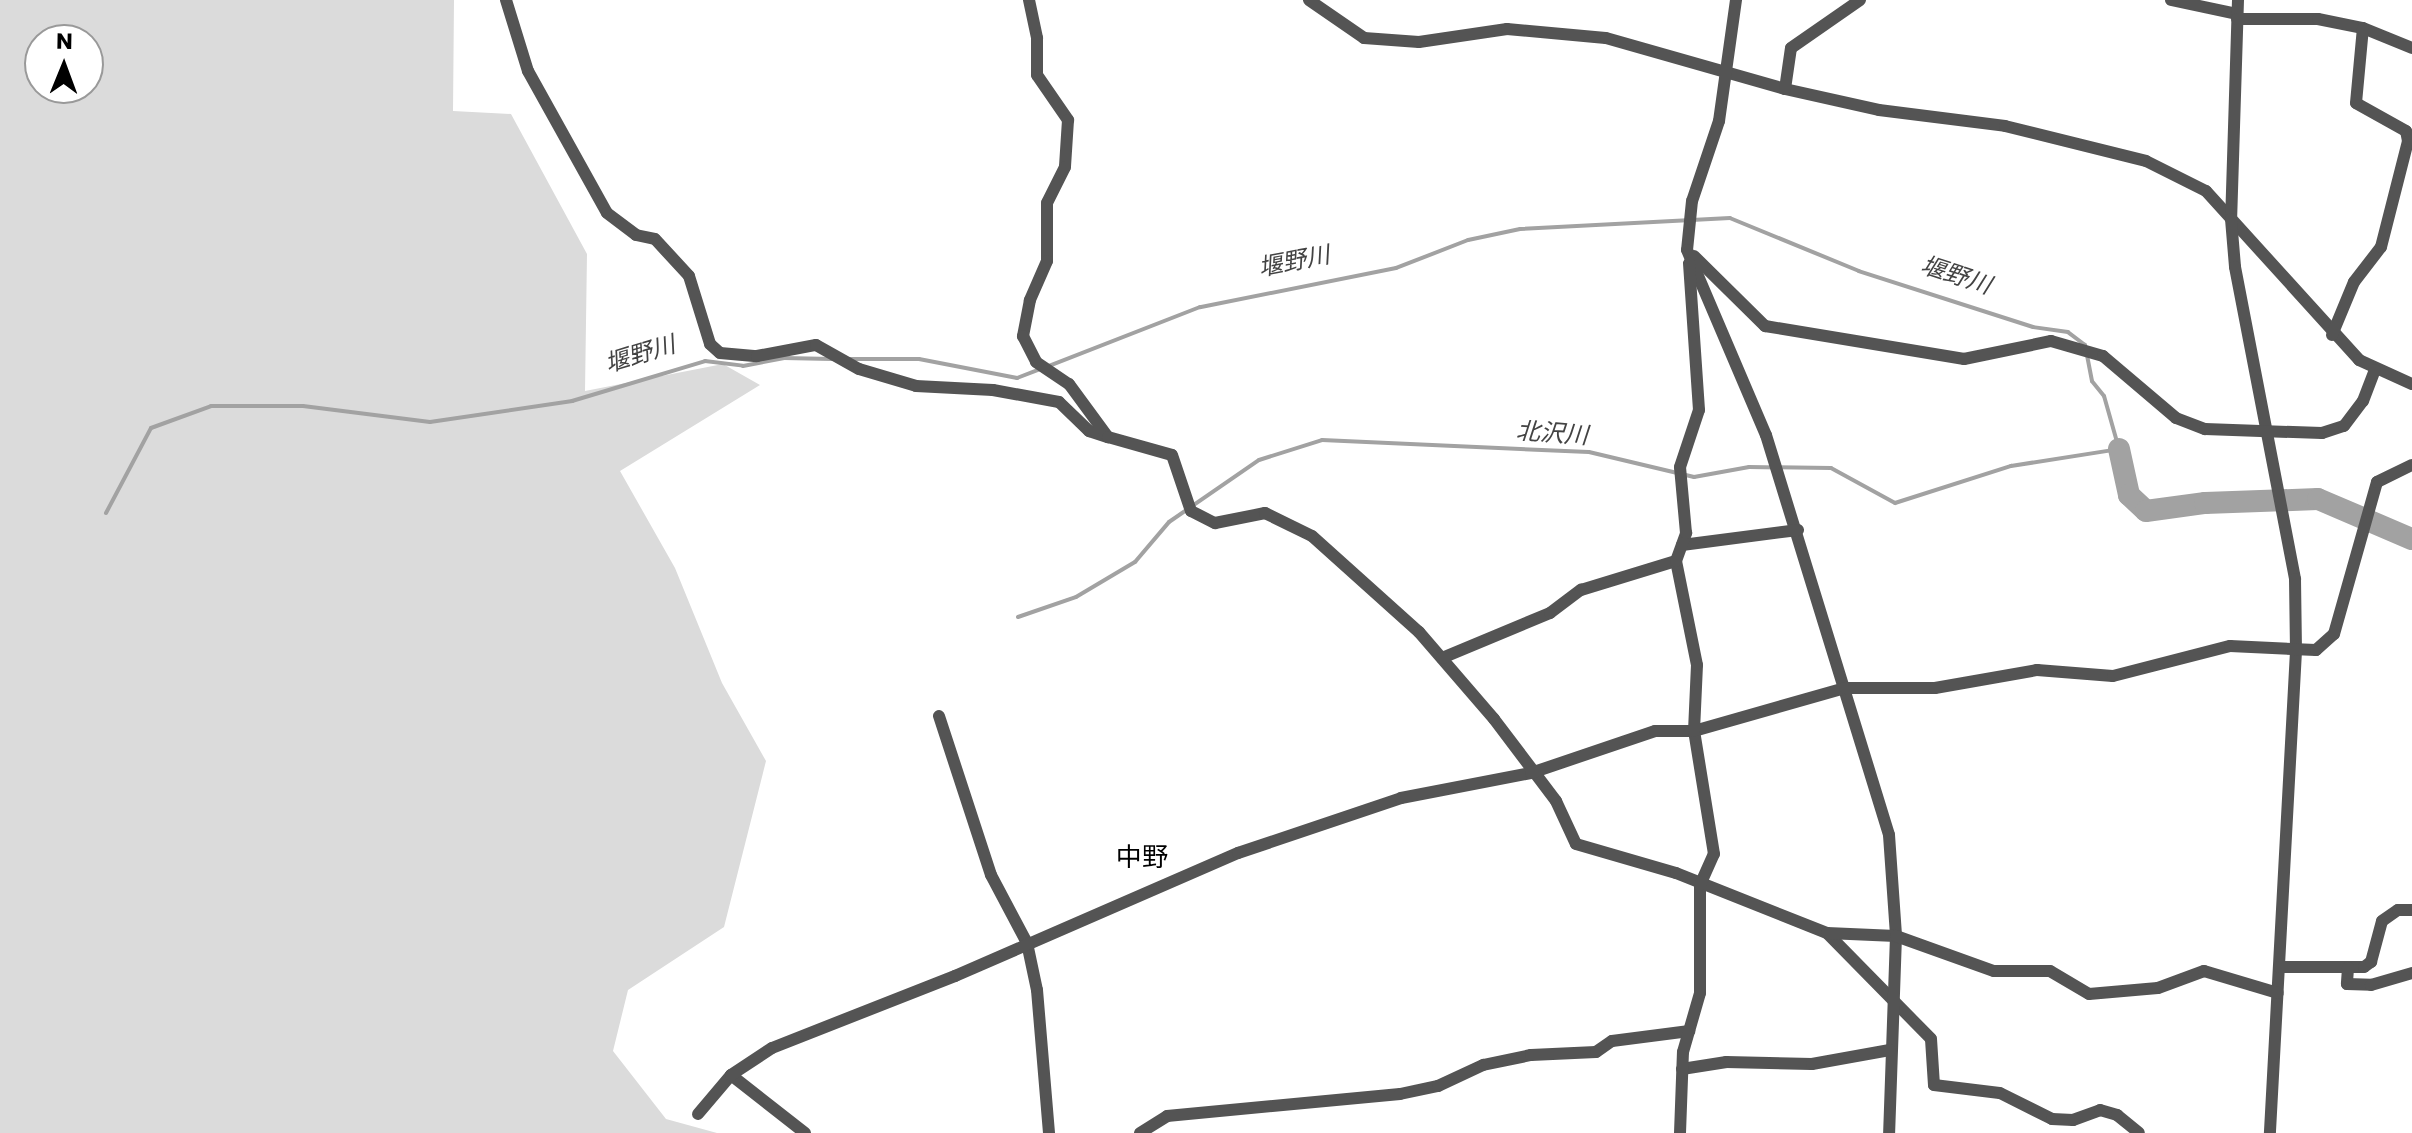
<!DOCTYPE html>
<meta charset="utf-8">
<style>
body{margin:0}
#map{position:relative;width:2412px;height:1133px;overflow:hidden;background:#fff;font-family:Poppins,"Noto Sans JP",sans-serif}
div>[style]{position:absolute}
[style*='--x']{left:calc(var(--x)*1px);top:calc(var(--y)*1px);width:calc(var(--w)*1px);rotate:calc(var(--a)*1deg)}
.green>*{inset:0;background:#dbdbdb}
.stream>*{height:4px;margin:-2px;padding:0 2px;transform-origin:2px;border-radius:2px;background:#a2a2a2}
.river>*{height:22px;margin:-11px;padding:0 11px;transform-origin:11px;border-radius:11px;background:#a2a2a2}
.minor>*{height:12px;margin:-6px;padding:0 6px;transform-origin:6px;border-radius:6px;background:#545454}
span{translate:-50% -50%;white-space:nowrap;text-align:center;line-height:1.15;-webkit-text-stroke:6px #fff;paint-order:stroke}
.water-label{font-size:24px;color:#434343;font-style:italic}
.quarter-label{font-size:26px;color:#000}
.north{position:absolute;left:24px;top:24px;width:80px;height:80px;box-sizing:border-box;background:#fff;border:2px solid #999;border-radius:50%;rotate:1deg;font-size:22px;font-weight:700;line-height:32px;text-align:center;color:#000}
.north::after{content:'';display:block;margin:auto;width:28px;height:36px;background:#000;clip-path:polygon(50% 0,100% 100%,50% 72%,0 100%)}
</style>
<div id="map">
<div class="green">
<div style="clip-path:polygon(evenodd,0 0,454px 0,453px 111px,511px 114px,587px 254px,585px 391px,723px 364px,760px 385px,620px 471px,675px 568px,722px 683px,766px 761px,724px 927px,628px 990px,613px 1051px,666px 1119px,717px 1133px,0 1133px,0 0,40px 40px,88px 40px,88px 88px,40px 88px,40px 40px)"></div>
</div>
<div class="stream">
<div style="--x:849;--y:359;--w:70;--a:0"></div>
<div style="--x:919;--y:359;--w:100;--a:11"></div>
<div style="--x:1017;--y:378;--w:26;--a:-21"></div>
<div style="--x:106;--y:513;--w:96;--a:-62.1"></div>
<div style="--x:151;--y:428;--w:64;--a:-20.1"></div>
<div style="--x:211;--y:406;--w:92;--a:0"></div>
<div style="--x:303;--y:406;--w:128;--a:7.2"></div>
<div style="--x:430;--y:422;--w:144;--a:-8.4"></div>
<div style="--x:572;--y:401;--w:139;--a:-16.7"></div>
<div style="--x:705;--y:361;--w:38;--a:7"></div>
<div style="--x:743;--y:366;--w:42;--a:-11"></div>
<div style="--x:784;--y:358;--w:48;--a:1.2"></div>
<div style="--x:1018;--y:617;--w:61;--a:-19"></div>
<div style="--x:1076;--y:597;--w:69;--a:-30.7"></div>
<div style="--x:1135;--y:562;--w:52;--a:-49.6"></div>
<div style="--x:1169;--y:522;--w:109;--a:-34.6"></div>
<div style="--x:1259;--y:460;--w:66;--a:-17.6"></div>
<div style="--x:1322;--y:440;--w:267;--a:2.6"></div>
<div style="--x:1589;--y:452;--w:108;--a:13.4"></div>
<div style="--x:1694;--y:477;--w:56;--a:-10.3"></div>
<div style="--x:1749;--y:467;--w:82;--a:0.7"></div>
<div style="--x:1831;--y:468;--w:73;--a:28.7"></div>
<div style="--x:1895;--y:503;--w:122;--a:-17.7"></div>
<div style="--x:2011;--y:466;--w:109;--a:-8.9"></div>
<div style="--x:2119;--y:449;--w:55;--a:-105.8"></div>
<div style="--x:2104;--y:396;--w:19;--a:-129"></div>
<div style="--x:2092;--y:381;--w:37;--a:-101"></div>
<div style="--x:2085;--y:345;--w:21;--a:-143"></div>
<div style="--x:2068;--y:332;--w:35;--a:-172"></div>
<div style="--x:2033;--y:327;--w:183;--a:-162.2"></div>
<div style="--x:1859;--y:271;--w:139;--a:-157.7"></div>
<div style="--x:1730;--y:218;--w:210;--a:177"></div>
<div style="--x:1520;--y:229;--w:53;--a:168.1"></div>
<div style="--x:1468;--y:240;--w:77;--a:158.7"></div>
<div style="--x:1396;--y:268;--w:200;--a:168.7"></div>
<div style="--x:1200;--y:307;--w:162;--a:158.7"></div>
</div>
<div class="river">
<div style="--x:2119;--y:449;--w:47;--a:77.7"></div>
<div style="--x:2129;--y:495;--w:23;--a:43"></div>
<div style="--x:2146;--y:511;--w:60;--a:-7.7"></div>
<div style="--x:2205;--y:503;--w:113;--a:-2"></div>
<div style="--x:2318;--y:499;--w:102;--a:23.1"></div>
</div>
<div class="minor">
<div style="--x:506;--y:0;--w:74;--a:72.8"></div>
<div style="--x:528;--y:71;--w:162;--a:60.9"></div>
<div style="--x:607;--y:213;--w:36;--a:37"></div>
<div style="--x:636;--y:235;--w:19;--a:12"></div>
<div style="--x:655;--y:239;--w:50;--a:47.4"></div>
<div style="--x:689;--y:276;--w:71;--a:72.8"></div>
<div style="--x:710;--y:344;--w:13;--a:42"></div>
<div style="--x:720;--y:353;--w:37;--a:5"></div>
<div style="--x:757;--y:356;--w:60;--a:-10.6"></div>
<div style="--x:816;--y:345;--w:49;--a:29.2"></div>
<div style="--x:859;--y:369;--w:59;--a:16.6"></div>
<div style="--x:916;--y:386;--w:77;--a:3"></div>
<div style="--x:993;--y:390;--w:67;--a:10.3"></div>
<div style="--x:1059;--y:402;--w:42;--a:44"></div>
<div style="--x:1089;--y:431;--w:20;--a:18"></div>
<div style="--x:1029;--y:0;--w:39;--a:78"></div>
<div style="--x:1037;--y:38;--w:37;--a:90"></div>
<div style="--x:1037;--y:75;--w:55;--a:55.4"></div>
<div style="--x:1068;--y:120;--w:47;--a:93.7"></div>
<div style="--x:1065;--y:167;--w:40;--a:116.6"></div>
<div style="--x:1047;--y:203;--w:58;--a:90"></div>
<div style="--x:1047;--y:261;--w:43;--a:113.6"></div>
<div style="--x:1030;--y:300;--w:37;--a:101"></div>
<div style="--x:1023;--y:336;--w:29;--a:63"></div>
<div style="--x:1036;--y:362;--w:40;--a:34"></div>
<div style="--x:1069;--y:384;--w:66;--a:53.7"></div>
<div style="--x:1108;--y:437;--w:66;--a:15.7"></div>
<div style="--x:1172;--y:455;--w:59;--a:71.3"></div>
<div style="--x:1191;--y:511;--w:27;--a:27"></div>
<div style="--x:1215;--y:523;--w:51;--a:-11.3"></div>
<div style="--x:1265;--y:513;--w:52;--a:26.1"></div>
<div style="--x:1312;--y:536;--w:144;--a:41.9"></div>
<div style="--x:1419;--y:632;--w:115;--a:49.2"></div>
<div style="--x:1494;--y:719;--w:103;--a:52.9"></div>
<div style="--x:1556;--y:801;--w:47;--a:65.1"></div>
<div style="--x:1576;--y:844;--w:104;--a:16.2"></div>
<div style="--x:1676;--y:873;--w:162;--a:21.7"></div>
<div style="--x:1827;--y:933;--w:148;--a:45.5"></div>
<div style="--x:1931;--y:1039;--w:46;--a:86.3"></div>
<div style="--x:1934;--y:1085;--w:66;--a:6.9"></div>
<div style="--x:2000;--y:1093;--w:58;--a:26.6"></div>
<div style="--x:2052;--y:1119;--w:21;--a:3"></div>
<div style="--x:2073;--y:1120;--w:29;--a:-20"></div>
<div style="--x:2100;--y:1110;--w:18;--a:16"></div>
<div style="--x:2117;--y:1115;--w:28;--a:39"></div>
<div style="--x:1309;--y:0;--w:67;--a:34.6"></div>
<div style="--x:1364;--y:38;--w:55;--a:4.2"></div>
<div style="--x:1419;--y:42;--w:89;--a:-8.4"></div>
<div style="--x:1507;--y:29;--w:99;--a:5.2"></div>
<div style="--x:1606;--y:38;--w:186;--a:15.9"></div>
<div style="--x:1785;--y:89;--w:96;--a:12.6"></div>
<div style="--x:1879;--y:110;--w:127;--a:7.2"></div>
<div style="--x:2005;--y:126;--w:145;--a:13.9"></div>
<div style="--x:2146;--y:161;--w:67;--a:26.6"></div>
<div style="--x:2206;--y:191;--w:228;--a:47.8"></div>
<div style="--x:2359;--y:360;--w:58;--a:24.4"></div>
<div style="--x:1736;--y:0;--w:122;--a:98"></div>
<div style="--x:1719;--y:121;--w:84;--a:108.6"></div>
<div style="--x:1692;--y:201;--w:49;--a:95.8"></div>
<div style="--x:1687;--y:250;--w:201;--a:66.9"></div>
<div style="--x:1766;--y:435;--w:418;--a:72.9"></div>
<div style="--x:1889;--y:835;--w:101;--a:86"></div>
<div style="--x:1896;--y:936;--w:197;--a:92"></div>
<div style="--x:2171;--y:0;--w:67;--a:12"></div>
<div style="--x:2238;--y:0;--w:219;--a:91.8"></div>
<div style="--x:2231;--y:219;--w:48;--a:85.2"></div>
<div style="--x:2235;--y:267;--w:318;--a:79.1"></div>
<div style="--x:2295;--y:579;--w:72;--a:89.2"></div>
<div style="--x:2296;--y:651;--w:483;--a:93.1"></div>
<div style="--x:2237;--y:19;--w:81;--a:0"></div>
<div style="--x:2318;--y:19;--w:46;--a:11.3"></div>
<div style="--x:2363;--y:28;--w:53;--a:22.2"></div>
<div style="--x:1785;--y:89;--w:41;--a:-81.7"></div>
<div style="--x:1791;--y:48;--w:84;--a:-34.8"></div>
<div style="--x:1694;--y:256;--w:100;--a:44.6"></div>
<div style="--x:1765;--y:326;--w:202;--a:9.4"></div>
<div style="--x:1964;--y:359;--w:89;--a:-11.7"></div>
<div style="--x:2051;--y:341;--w:54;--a:16.1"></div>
<div style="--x:2103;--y:356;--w:96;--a:40.3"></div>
<div style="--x:2176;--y:418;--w:31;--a:21"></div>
<div style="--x:2205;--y:429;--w:117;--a:2"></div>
<div style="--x:2322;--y:433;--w:23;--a:-18"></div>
<div style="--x:2344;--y:426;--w:31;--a:-53"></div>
<div style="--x:2363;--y:401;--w:33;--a:-69"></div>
<div style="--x:2332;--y:335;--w:57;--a:-67.5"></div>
<div style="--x:2354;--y:282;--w:44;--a:-52.4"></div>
<div style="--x:2381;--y:247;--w:109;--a:-75.7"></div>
<div style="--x:2408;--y:141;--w:10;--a:-101"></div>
<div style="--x:2406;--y:131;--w:57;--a:-150.8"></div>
<div style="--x:2356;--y:103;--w:75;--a:-84.7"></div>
<div style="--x:1682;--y:545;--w:117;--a:-7.4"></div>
<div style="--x:1442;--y:658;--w:117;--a:-22.6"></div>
<div style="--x:1550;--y:613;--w:39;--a:-37"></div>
<div style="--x:1581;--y:590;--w:99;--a:-17"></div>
<div style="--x:939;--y:716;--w:167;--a:71.9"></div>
<div style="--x:991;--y:875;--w:77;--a:62.1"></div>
<div style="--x:1027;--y:943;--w:48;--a:78"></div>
<div style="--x:1037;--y:990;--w:144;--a:85.2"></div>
<div style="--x:1827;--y:933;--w:69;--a:2.5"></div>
<div style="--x:1896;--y:936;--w:104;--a:19.7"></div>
<div style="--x:1994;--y:971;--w:56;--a:0"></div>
<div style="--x:2050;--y:971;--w:45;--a:30.5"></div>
<div style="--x:2089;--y:994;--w:69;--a:-5"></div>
<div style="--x:2158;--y:988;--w:49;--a:-20.3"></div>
<div style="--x:2204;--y:971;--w:77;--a:16.6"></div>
<div style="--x:2279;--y:967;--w:85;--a:0"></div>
<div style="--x:2364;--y:967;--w:9;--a:-36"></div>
<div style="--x:2371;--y:962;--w:42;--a:-75"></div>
<div style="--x:2382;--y:921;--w:19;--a:-35"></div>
<div style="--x:2398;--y:910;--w:14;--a:0"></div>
<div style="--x:2348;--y:968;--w:16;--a:94"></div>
<div style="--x:2347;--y:984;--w:24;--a:2"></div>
<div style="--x:2371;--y:985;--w:43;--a:-16.3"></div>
<div style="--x:1682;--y:1069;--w:45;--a:-9"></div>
<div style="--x:1726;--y:1062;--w:86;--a:1.3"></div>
<div style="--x:1812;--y:1064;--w:79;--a:-10.2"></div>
<div style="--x:731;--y:1075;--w:94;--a:38.1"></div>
<div style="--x:698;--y:1114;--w:51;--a:-49.8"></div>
<div style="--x:731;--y:1075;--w:49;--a:-33.4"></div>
<div style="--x:772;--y:1048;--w:197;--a:-21.5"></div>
<div style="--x:955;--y:976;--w:309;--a:-23.5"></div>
<div style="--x:1238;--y:853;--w:172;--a:-18.6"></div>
<div style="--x:1401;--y:798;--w:132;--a:-10.9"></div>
<div style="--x:1531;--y:773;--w:131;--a:-18.7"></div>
<div style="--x:1655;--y:731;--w:39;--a:0"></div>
<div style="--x:1694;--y:731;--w:157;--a:-15.9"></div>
<div style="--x:1845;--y:688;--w:90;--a:0"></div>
<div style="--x:1935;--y:688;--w:104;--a:-10"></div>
<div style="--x:2037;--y:670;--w:76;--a:4.5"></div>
<div style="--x:2113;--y:676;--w:121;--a:-14.4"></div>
<div style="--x:2230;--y:646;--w:86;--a:2.7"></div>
<div style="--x:2316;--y:650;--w:24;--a:-42"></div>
<div style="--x:2334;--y:634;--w:158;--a:-74.2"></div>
<div style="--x:2377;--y:482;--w:39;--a:-26"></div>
<div style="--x:1140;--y:1133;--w:32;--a:-32"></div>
<div style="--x:1167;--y:1116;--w:234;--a:-5.4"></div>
<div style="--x:1400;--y:1094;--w:39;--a:-12"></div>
<div style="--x:1438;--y:1086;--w:50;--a:-25"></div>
<div style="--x:1483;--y:1065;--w:49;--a:-11.8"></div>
<div style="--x:1531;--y:1055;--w:65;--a:-2.6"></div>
<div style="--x:1596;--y:1052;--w:19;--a:-35"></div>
<div style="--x:1612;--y:1041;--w:78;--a:-7.4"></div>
<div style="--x:1680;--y:1133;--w:81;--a:-87.9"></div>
<div style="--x:1683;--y:1052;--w:61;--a:-73.9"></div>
<div style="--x:1700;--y:993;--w:108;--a:-90"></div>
<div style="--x:1700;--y:885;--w:34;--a:-66"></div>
<div style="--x:1714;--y:854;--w:125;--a:-99.2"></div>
<div style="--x:1694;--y:731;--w:66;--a:-87.4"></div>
<div style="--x:1697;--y:665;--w:106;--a:-101.4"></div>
<div style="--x:1676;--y:561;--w:30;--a:-70"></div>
<div style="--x:1686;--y:533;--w:66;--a:-95.2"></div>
<div style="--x:1680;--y:467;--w:60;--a:-71.6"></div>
<div style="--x:1699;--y:410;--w:147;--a:-93.9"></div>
</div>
<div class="water-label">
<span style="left:1294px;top:261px;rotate:-11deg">堰野川</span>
<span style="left:1956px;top:275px;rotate:18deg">堰野川</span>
<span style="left:640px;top:354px;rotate:-17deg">堰野川</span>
<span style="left:1552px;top:433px;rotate:4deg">北沢川</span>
</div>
<div class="quarter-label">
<span style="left:1142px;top:858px">中野</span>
</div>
<div class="north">N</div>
</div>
